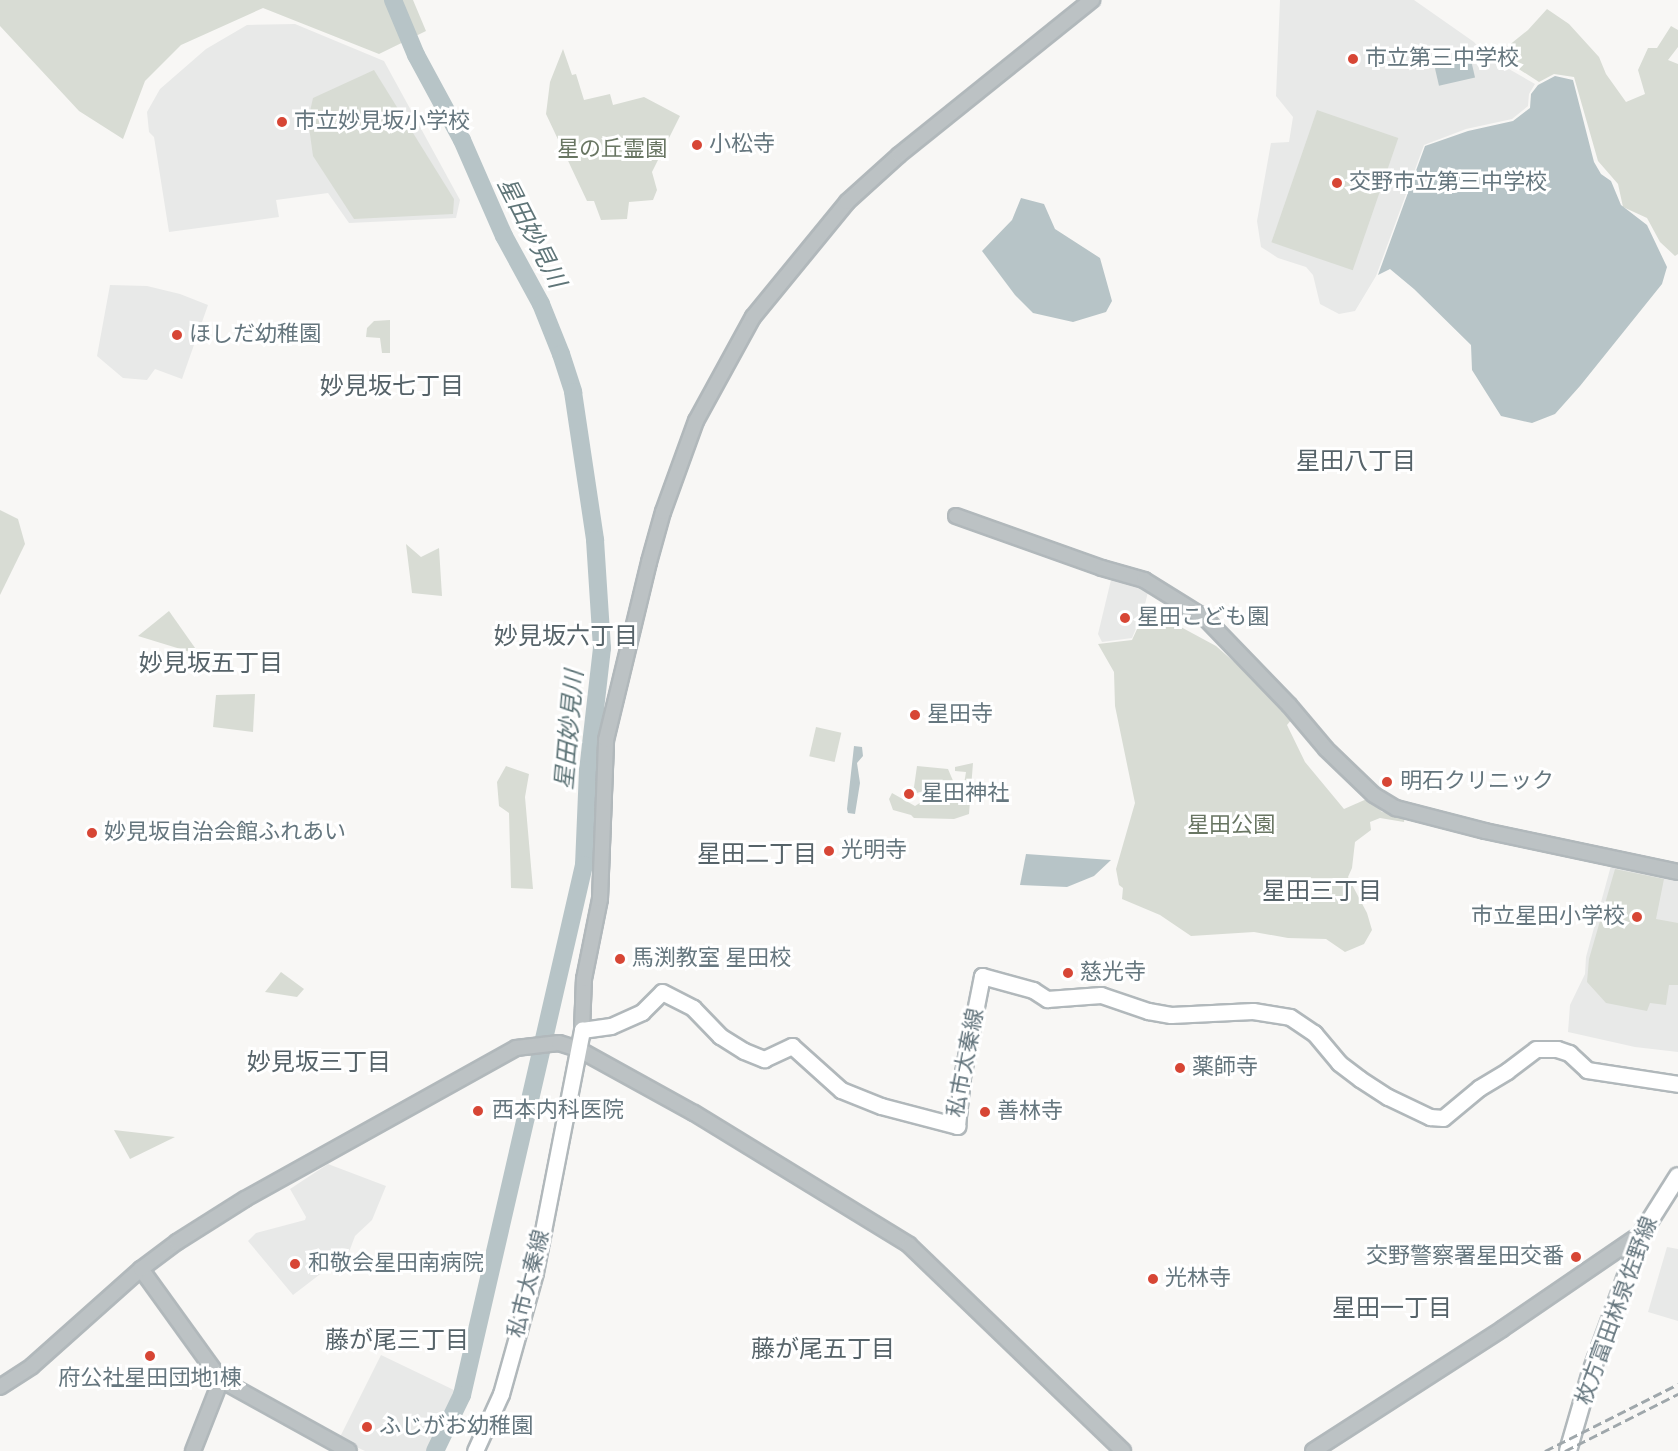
<!DOCTYPE html>
<meta charset="utf-8">
<style>
body{margin:0}
#map{position:relative;width:1678px;height:1451px;overflow:hidden;background:#f8f7f5;font-family:Karla,"Noto Sans JP",sans-serif}
div>[style]{position:absolute}
[style*='--x']{left:calc(var(--x)*1px);top:calc(var(--y)*1px);width:calc(var(--w)*1px);rotate:calc(var(--a)*1deg)}
.built>*{inset:0;background:#e8e9e8}
.green>*{inset:0;background:#d8dcd4;transform-origin:0 0}
.water>*{inset:0;background:#b7c4c7;transform-origin:0 0}
.river>*{height:18px;margin:-9px;padding:0 9px;transform-origin:9px;border-radius:9px;background:#b7c4c7}
.roads{filter:drop-shadow(2px 0 #b1b8bb) drop-shadow(-2px 0 #b1b8bb) drop-shadow(0 2px #b1b8bb) drop-shadow(0 -2px #b1b8bb)}
.tertiary>*{height:14px;margin:-7px;padding:0 7px;transform-origin:7px;border-radius:7px;background:#bcc2c4}
.secondary>*{height:15px;margin:-7.5px;padding:0 7.5px;transform-origin:7.5px;border-radius:7.5px;background:#fff}
.primary>*{height:16px;margin:-8px;padding:0 8px;transform-origin:8px;border-radius:8px;background:#fff}
.rail>*{height:3px;margin-top:-1.5px;transform-origin:0;background:repeating-linear-gradient(90deg,#9fa7ab 0 9px,transparent 0 13.5px)}
.dots>*{width:16px;height:16px;translate:-50% -50%;box-sizing:border-box;border:3px solid #fff;border-radius:50%}
span{translate:-50% -50%;white-space:nowrap;text-align:center;line-height:1.15;-webkit-text-stroke:6px #fff;paint-order:stroke}
.poi-label{font-size:22px;color:#65767e}
.left{translate:0 -50%;text-align:left}
.right{translate:-100% -50%;text-align:right}
.park-label{font-size:22px;color:#697663}
.street-label{font-size:22px;color:#65767e}
.water-label{font-size:24px;color:#5f7578;font-style:italic}
.neighbourhood-label{font-size:24px;color:#566369}
</style>
<div id="map">
<div class="built">
<div style="clip-path:polygon(1280px 0,1414px 0,1474px 42px,1486px 56px,1535px 84px,1529px 94px,1528px 106px,1512px 119px,1466px 129px,1424px 145px,1376px 276px,1355px 311px,1339px 314px,1320px 304px,1313px 275px,1306px 267px,1278px 258px,1261px 247px,1257px 221px,1271px 143px,1289px 142px,1293px 117px,1276px 96px)"></div>
<div style="clip-path:polygon(295px 24px,384px 61px,460px 200px,456px 218px,349px 223px,328px 193px,276px 200px,279px 217px,169px 232px,154px 137px,149px 132px,147px 112px,160px 89px,206px 49px,247px 25px)"></div>
<div style="clip-path:polygon(110px 285px,147px 286px,180px 294px,208px 305px,182px 379px,155px 369px,147px 380px,123px 378px,97px 356px)"></div>
<div style="clip-path:polygon(1121px 578px,1149px 588px,1143px 612px,1132px 638px,1102px 642px,1098px 634px,1111px 580px)"></div>
<div style="clip-path:polygon(1612px 862px,1678px 877px,1678px 1052px,1635px 1047px,1568px 1032px,1570px 1005px,1585px 974px,1586px 957px)"></div>
<div style="clip-path:polygon(328px 1164px,386px 1186px,372px 1220px,355px 1236px,349px 1252px,293px 1295px,248px 1241px,256px 1233px,305px 1220px,306px 1217px,290px 1189px)"></div>
<div style="clip-path:polygon(1667px 1247px,1678px 1249px,1678px 1321px,1648px 1312px)"></div>
<div style="clip-path:polygon(381px 1355px,456px 1391px,429px 1451px,365px 1451px,339px 1439px)"></div>
</div>
<div class="green">
<div style="clip-path:polygon(0 0,413px 0,426px 31px,379px 54px,263px 8px,181px 45px,145px 81px,123px 139px,79px 111px,0 26px)"></div>
<div style="clip-path:polygon(1547px 9px,1569px 24px,1599px 57px,1606px 74px,1626px 102px,1645px 94px,1638px 70px,1648px 48px,1657px 48px,1671px 26px,1678px 30px,1678px 47px,1668px 60px,1678px 64px,1678px 254px,1675px 256px,1660px 242px,1647px 218px,1623px 207px,1618px 184px,1598px 161px,1574px 77px,1554px 74px,1539px 82px,1497px 55px,1528px 30px)"></div>
<div style="clip-path:polygon(563px 49px,572px 75px,576px 74px,584px 100px,610px 94px,613px 105px,644px 97px,680px 116px,652px 172px,657px 190px,653px 200px,629px 202px,627px 219px,601px 220px,594px 201px,587px 201px,546px 114px,550px 82px)"></div>
<div style="clip-path:polygon(374px 70px,454px 199px,453px 214px,354px 219px,313px 156px,308px 120px,313px 98px)"></div>
<div style="left:1317px;top:110px;width:86px;height:140px;rotate:19deg"></div>
<div style="clip-path:polygon(390px 320px,390px 353px,382px 353px,380px 338px,366px 337px,367px 328px,374px 321px)"></div>
<div style="clip-path:polygon(0 510px,18px 519px,25px 544px,0 595px)"></div>
<div style="clip-path:polygon(406px 544px,421px 557px,439px 548px,442px 596px,412px 593px)"></div>
<div style="clip-path:polygon(169px 611px,200px 655px,138px 636px)"></div>
<div style="clip-path:polygon(1144px 614px,1166px 619px,1216px 646px,1277px 700px,1292px 719px,1287px 725px,1305px 762px,1344px 809px,1369px 798px,1382px 812px,1405px 815px,1404px 822px,1380px 818px,1370px 822px,1371px 830px,1355px 842px,1352px 868px,1348px 877px,1367px 913px,1372px 930px,1364px 944px,1345px 952px,1326px 939px,1288px 938px,1254px 932px,1191px 936px,1160px 915px,1122px 899px,1123px 888px,1119px 885px,1116px 869px,1135px 803px,1115px 706px,1114px 672px,1098px 644px,1132px 640px)"></div>
<div style="clip-path:polygon(255px 694px,253px 732px,213px 727px,216px 695px)"></div>
<div style="left:816px;top:727px;width:26px;height:30px;rotate:13deg"></div>
<div style="clip-path:polygon(973px 763px,969px 814px,954px 819px,914px 818px,911px 815px,893px 810px,889px 799px,892px 793px,915px 806px,929px 797px,926px 790px,908px 796px,914px 787px,917px 766px,948px 769px,957px 790px,963px 790px,966px 772px,955px 771px,955px 767px)"></div>
<div style="clip-path:polygon(506px 766px,529px 774px,525px 797px,533px 889px,511px 888px,509px 813px,499px 806px,497px 782px)"></div>
<div style="clip-path:polygon(1615px 869px,1664px 879px,1656px 919px,1678px 923px,1678px 985px,1669px 985px,1666px 1005px,1650px 1003px,1647px 1011px,1606px 1003px,1587px 982px,1589px 959px)"></div>
<div style="clip-path:polygon(281px 972px,304px 989px,297px 997px,265px 992px)"></div>
<div style="clip-path:polygon(114px 1130px,175px 1137px,130px 1159px)"></div>
</div>
<div class="water">
<div style="left:1471px;top:60px;width:18px;height:37px;rotate:77deg"></div>
<div style="clip-path:polygon(1555px 76px,1573px 80px,1594px 162px,1601px 174px,1611px 181px,1621px 205px,1647px 225px,1667px 267px,1662px 284px,1580px 386px,1555px 414px,1532px 423px,1501px 416px,1472px 370px,1471px 345px,1414px 289px,1390px 269px,1378px 275px,1425px 146px,1468px 131px,1513px 121px,1530px 108px,1531px 94px,1538px 85px)"></div>
<div style="clip-path:polygon(1021px 198px,1044px 204px,1055px 229px,1100px 258px,1112px 301px,1106px 312px,1073px 322px,1033px 313px,1015px 295px,982px 251px,1012px 220px)"></div>
<div style="clip-path:polygon(854px 746px,862px 747px,863px 756px,857px 763px,860px 783px,855px 814px,848px 813px,847px 809px)"></div>
<div style="clip-path:polygon(1026px 854px,1111px 860px,1094px 876px,1067px 887px,1020px 885px)"></div>
</div>
<div class="river">
<div style="--x:393;--y:0;--w:60;--a:67.3"></div>
<div style="--x:416;--y:55;--w:97;--a:61.6"></div>
<div style="--x:462;--y:140;--w:105;--a:66.4"></div>
<div style="--x:504;--y:236;--w:77;--a:61.4"></div>
<div style="--x:541;--y:304;--w:54;--a:68.2"></div>
<div style="--x:561;--y:354;--w:40;--a:72"></div>
<div style="--x:573;--y:392;--w:150;--a:81.5"></div>
<div style="--x:595;--y:540;--w:108;--a:86.3"></div>
<div style="--x:602;--y:648;--w:123;--a:96.5"></div>
<div style="--x:588;--y:770;--w:95;--a:92.4"></div>
<div style="--x:584;--y:865;--w:544;--a:102.96"></div>
<div style="--x:462;--y:1395;--w:62;--a:115.7"></div>
</div>
<div class="roads">
<div class="tertiary">
<div style="--x:956;--y:516;--w:155;--a:19.6"></div>
<div style="--x:1102;--y:568;--w:44;--a:15.9"></div>
<div style="--x:1144;--y:580;--w:72;--a:31.9"></div>
<div style="--x:1205;--y:618;--w:121;--a:46"></div>
<div style="--x:1289;--y:705;--w:57;--a:49.9"></div>
<div style="--x:1326;--y:749;--w:66;--a:43.8"></div>
<div style="--x:1374;--y:795;--w:26;--a:31"></div>
<div style="--x:1396;--y:808;--w:92;--a:14.5"></div>
<div style="--x:1485;--y:831;--w:197;--a:12"></div>
<div style="--x:582;--y:1030;--w:51;--a:-87.8"></div>
<div style="--x:584;--y:979;--w:82;--a:-78.7"></div>
<div style="--x:600;--y:899;--w:159;--a:-87.8"></div>
<div style="--x:606;--y:740;--w:183;--a:-76.4"></div>
<div style="--x:649;--y:562;--w:52;--a:-74.4"></div>
<div style="--x:663;--y:512;--w:97;--a:-70.1"></div>
<div style="--x:696;--y:421;--w:119;--a:-61.3"></div>
<div style="--x:753;--y:317;--w:149;--a:-50.7"></div>
<div style="--x:847;--y:202;--w:70;--a:-42.1"></div>
<div style="--x:899;--y:155;--w:248;--a:-38.8"></div>
<div style="--x:141;--y:1269;--w:137;--a:54.2"></div>
<div style="--x:221;--y:1380;--w:146;--a:29"></div>
<div style="--x:0;--y:1387;--w:38;--a:-33"></div>
<div style="--x:32;--y:1366;--w:146;--a:-41.7"></div>
<div style="--x:141;--y:1269;--w:45;--a:-36.9"></div>
<div style="--x:177;--y:1242;--w:80;--a:-32.3"></div>
<div style="--x:245;--y:1199;--w:310;--a:-29.1"></div>
<div style="--x:516;--y:1048;--w:43;--a:-6.6"></div>
<div style="--x:559;--y:1043;--w:20;--a:18"></div>
<div style="--x:578;--y:1049;--w:132;--a:28.9"></div>
<div style="--x:694;--y:1113;--w:252;--a:31.5"></div>
<div style="--x:909;--y:1245;--w:297;--a:43.9"></div>
<div style="--x:193;--y:1451;--w:76;--a:-68.5"></div>
<div style="--x:1313;--y:1451;--w:225;--a:-32.8"></div>
<div style="--x:1502;--y:1329;--w:170;--a:-34.4"></div>
</div>
<div class="secondary">
<div style="--x:475;--y:1451;--w:63;--a:-65.5"></div>
<div style="--x:501;--y:1394;--w:127;--a:-74.4"></div>
<div style="--x:535;--y:1272;--w:247;--a:-79"></div>
<div style="--x:582;--y:1030;--w:29;--a:-8"></div>
<div style="--x:611;--y:1026;--w:34;--a:-24"></div>
<div style="--x:642;--y:1012;--w:28;--a:-45"></div>
<div style="--x:662;--y:992;--w:35;--a:27"></div>
<div style="--x:693;--y:1008;--w:39;--a:46"></div>
<div style="--x:720;--y:1036;--w:28;--a:32"></div>
<div style="--x:744;--y:1051;--w:22;--a:22"></div>
<div style="--x:764;--y:1059;--w:31;--a:-25"></div>
<div style="--x:792;--y:1046;--w:66;--a:41.9"></div>
<div style="--x:841;--y:1090;--w:43;--a:21.8"></div>
<div style="--x:881;--y:1106;--w:79;--a:14.7"></div>
<div style="--x:957;--y:1126;--w:49;--a:-84.2"></div>
<div style="--x:962;--y:1077;--w:103;--a:-78.8"></div>
<div style="--x:982;--y:976;--w:53;--a:15.4"></div>
<div style="--x:1033;--y:990;--w:17;--a:33"></div>
<div style="--x:1047;--y:999;--w:54;--a:-4.2"></div>
<div style="--x:1101;--y:995;--w:50;--a:18.8"></div>
<div style="--x:1148;--y:1011;--w:23;--a:10"></div>
<div style="--x:1171;--y:1015;--w:82;--a:-2.8"></div>
<div style="--x:1253;--y:1011;--w:37;--a:9"></div>
<div style="--x:1290;--y:1017;--w:29;--a:34"></div>
<div style="--x:1314;--y:1033;--w:39;--a:50"></div>
<div style="--x:1339;--y:1063;--w:26;--a:37"></div>
<div style="--x:1360;--y:1079;--w:33;--a:33"></div>
<div style="--x:1388;--y:1097;--w:47;--a:25.5"></div>
<div style="--x:1430;--y:1117;--w:13;--a:4"></div>
<div style="--x:1443;--y:1118;--w:47;--a:-39.8"></div>
<div style="--x:1479;--y:1088;--w:33;--a:-31"></div>
<div style="--x:1507;--y:1071;--w:36;--a:-37"></div>
<div style="--x:1536;--y:1049;--w:21;--a:0"></div>
<div style="--x:1557;--y:1049;--w:13;--a:18"></div>
<div style="--x:1569;--y:1053;--w:25;--a:43"></div>
<div style="--x:1587;--y:1070;--w:92;--a:8.7"></div>
</div>
<div class="primary">
<div style="--x:1568;--y:1451;--w:82;--a:-73.8"></div>
<div style="--x:1591;--y:1372;--w:148;--a:-69.9"></div>
<div style="--x:1642;--y:1233;--w:67;--a:-57.7"></div>
</div>
</div>
<div class="rail">
<div style="--x:1545;--y:1451;--w:149;--a:-26.7"></div>
<div style="--x:1565;--y:1451;--w:127;--a:-26.8"></div>
</div>
<div class="dots">
<div style="left:1353px;top:59px;background:#d74635"></div>
<div style="left:282px;top:122px;background:#d74635"></div>
<div style="left:697px;top:145px;background:#d74635"></div>
<div style="left:1337px;top:183px;background:#d74635"></div>
<div style="left:177px;top:335px;background:#d74635"></div>
<div style="left:1125px;top:618px;background:#d74635"></div>
<div style="left:915px;top:715px;background:#d74635"></div>
<div style="left:1387px;top:782px;background:#d74635"></div>
<div style="left:909px;top:794px;background:#d74635"></div>
<div style="left:92px;top:833px;background:#d74635"></div>
<div style="left:829px;top:851px;background:#d74635"></div>
<div style="left:1637px;top:917px;background:#d74635"></div>
<div style="left:620px;top:959px;background:#d74635"></div>
<div style="left:1068px;top:973px;background:#d74635"></div>
<div style="left:1180px;top:1068px;background:#d74635"></div>
<div style="left:478px;top:1111px;background:#d74635"></div>
<div style="left:985px;top:1112px;background:#d74635"></div>
<div style="left:1576px;top:1257px;background:#d74635"></div>
<div style="left:295px;top:1264px;background:#d74635"></div>
<div style="left:1153px;top:1279px;background:#d74635"></div>
<div style="left:150px;top:1356px;background:#d74635"></div>
<div style="left:367px;top:1427px;background:#d74635"></div>
</div>
<div class="poi-label">
<span class="left" style="left:1365px;top:59px">市立第三中学校</span>
<span class="left" style="left:294px;top:122px">市立妙見坂小学校</span>
<span class="left" style="left:709px;top:145px">小松寺</span>
<span class="left" style="left:1349px;top:183px">交野市立第三中学校</span>
<span class="left" style="left:189px;top:335px">ほしだ幼稚園</span>
<span class="left" style="left:1137px;top:618px">星田こども園</span>
<span class="left" style="left:927px;top:715px">星田寺</span>
<span class="left" style="left:1400px;top:782px">明石クリニック</span>
<span class="left" style="left:921px;top:794px">星田神社</span>
<span class="left" style="left:104px;top:833px">妙見坂自治会館ふれあい</span>
<span class="left" style="left:841px;top:851px">光明寺</span>
<span class="right" style="left:1625px;top:917px">市立星田小学校</span>
<span class="left" style="left:632px;top:959px">馬渕教室 星田校</span>
<span class="left" style="left:1080px;top:973px">慈光寺</span>
<span class="left" style="left:1192px;top:1068px">薬師寺</span>
<span class="left" style="left:492px;top:1111px">西本内科医院</span>
<span class="left" style="left:997px;top:1112px">善林寺</span>
<span class="right" style="left:1564px;top:1257px">交野警察署星田交番</span>
<span class="left" style="left:308px;top:1264px">和敬会星田南病院</span>
<span class="left" style="left:1165px;top:1279px">光林寺</span>
<span style="left:150px;top:1379px">府公社星田団地1棟</span>
<span class="left" style="left:379px;top:1427px">ふじがお幼稚園</span>
</div>
<div class="park-label">
<span style="left:612px;top:150px">星の丘霊園</span>
<span style="left:1231px;top:826px">星田公園</span>
</div>
<div class="street-label">
<span style="left:966px;top:1063px;rotate:-79deg">私市太秦線</span>
<span style="left:529px;top:1284px;rotate:-76deg">私市太秦線</span>
<span style="left:1617px;top:1311px;rotate:-70deg">枚方富田林泉佐野線</span>
</div>
<div class="water-label">
<span style="left:531px;top:233px;rotate:63deg">星田妙見川</span>
<span style="left:570px;top:730px;rotate:-85deg">星田妙見川</span>
</div>
<div class="neighbourhood-label">
<span style="left:392px;top:387px">妙見坂七丁目</span>
<span style="left:1356px;top:462px">星田八丁目</span>
<span style="left:566px;top:637px">妙見坂六丁目</span>
<span style="left:211px;top:664px">妙見坂五丁目</span>
<span style="left:757px;top:855px">星田二丁目</span>
<span style="left:1322px;top:892px">星田三丁目</span>
<span style="left:319px;top:1063px">妙見坂三丁目</span>
<span style="left:1392px;top:1309px">星田一丁目</span>
<span style="left:397px;top:1341px">藤が尾三丁目</span>
<span style="left:823px;top:1350px">藤が尾五丁目</span>
</div>
</div>
